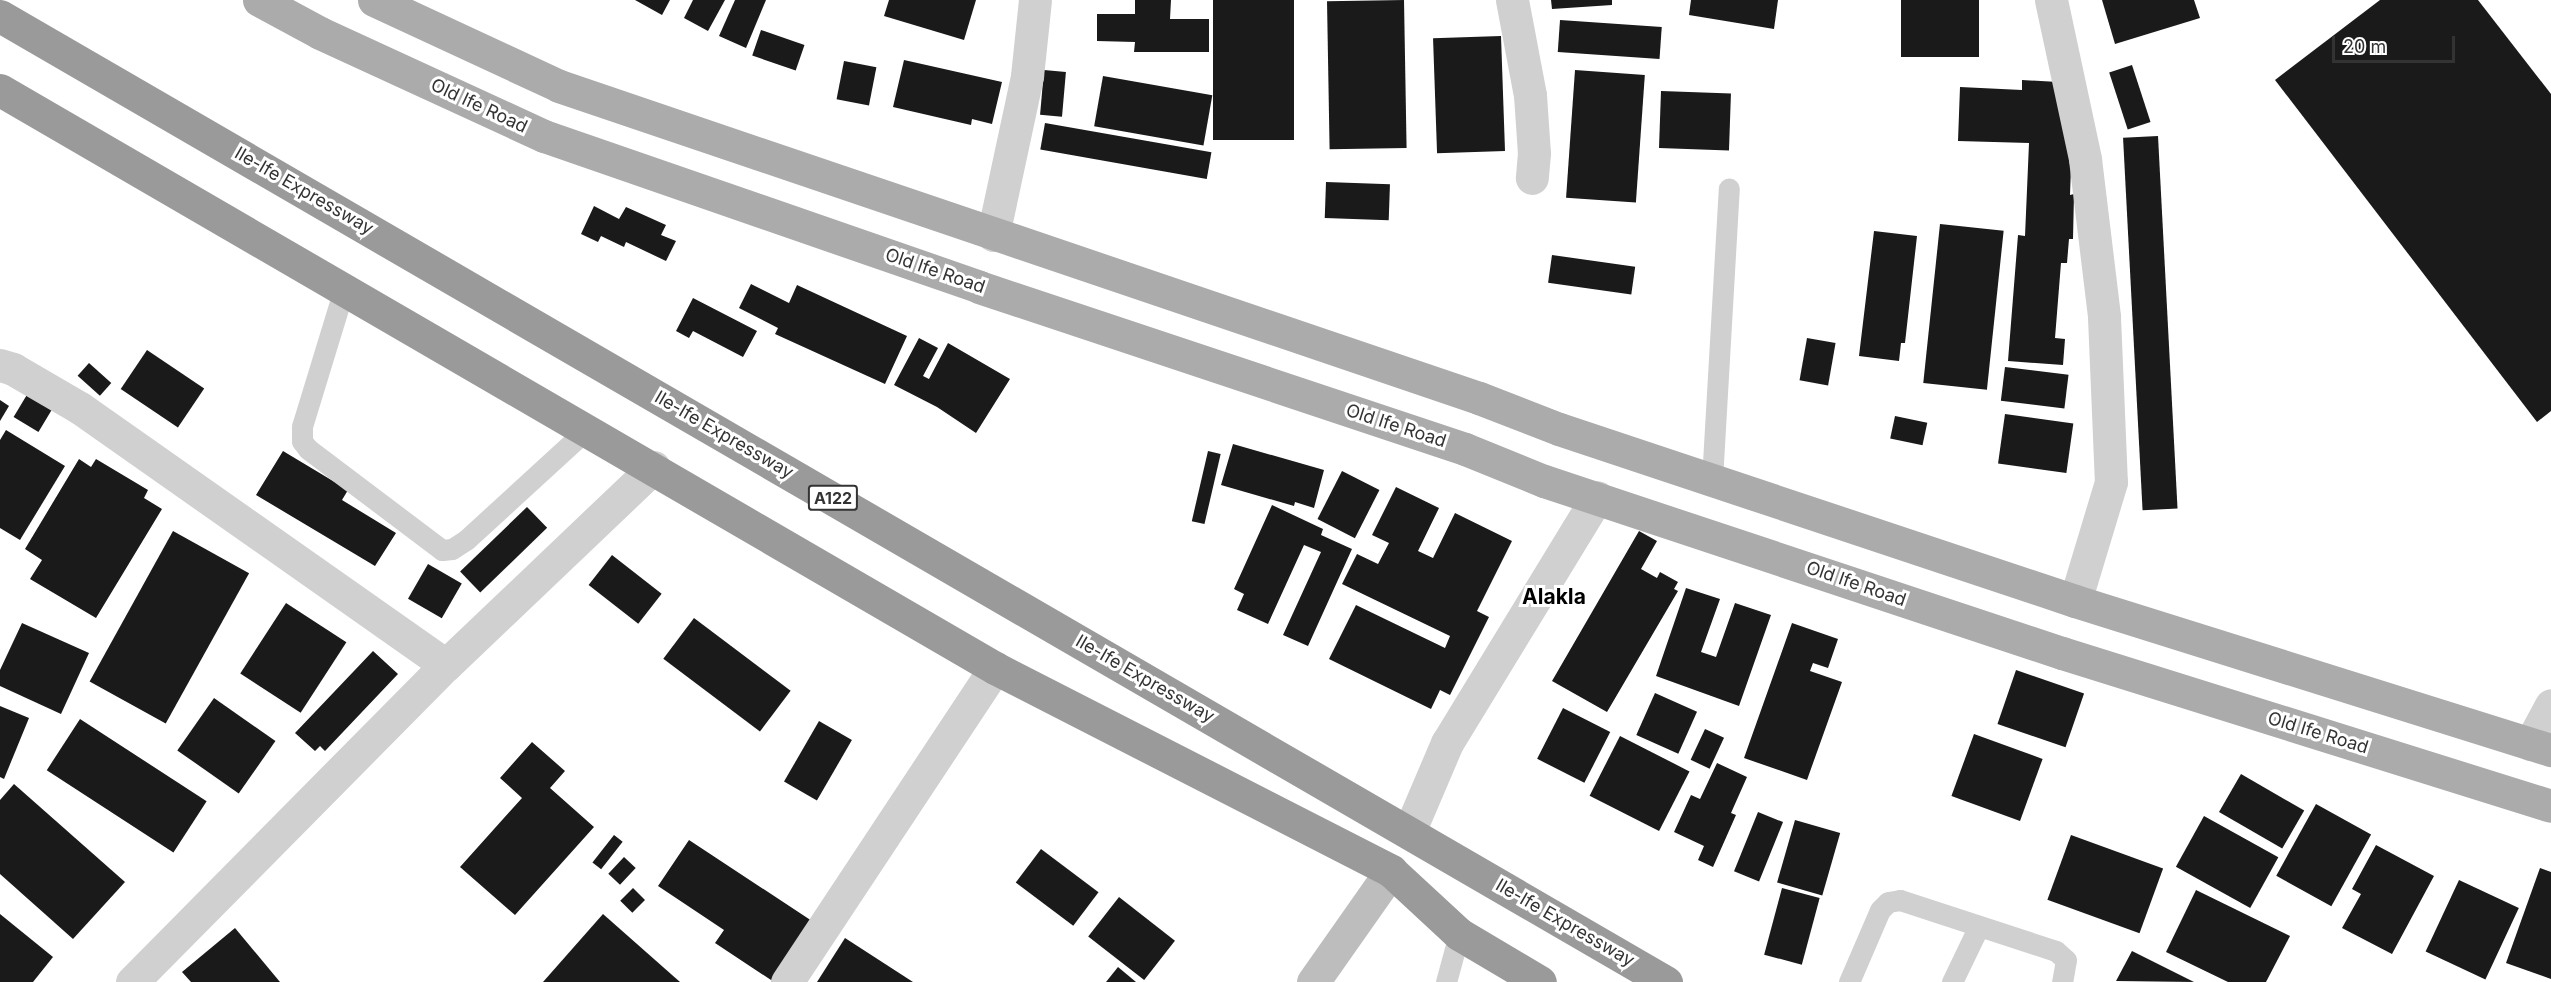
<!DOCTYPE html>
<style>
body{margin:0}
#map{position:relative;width:2551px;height:982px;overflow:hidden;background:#fff;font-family:Inter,sans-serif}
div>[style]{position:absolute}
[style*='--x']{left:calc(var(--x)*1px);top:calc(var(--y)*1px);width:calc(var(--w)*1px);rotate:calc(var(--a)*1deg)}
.building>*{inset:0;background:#1a1a1a;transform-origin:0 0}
.lane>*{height:21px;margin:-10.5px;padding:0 10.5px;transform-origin:10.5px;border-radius:10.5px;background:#d0d0d0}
.street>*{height:33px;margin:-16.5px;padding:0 16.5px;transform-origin:16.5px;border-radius:16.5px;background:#d0d0d0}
.secondary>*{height:33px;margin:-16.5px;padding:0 16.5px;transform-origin:16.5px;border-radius:16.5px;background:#bdbdbd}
.primary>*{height:33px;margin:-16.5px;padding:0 16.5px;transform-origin:16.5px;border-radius:16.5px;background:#ababab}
.highway>*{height:33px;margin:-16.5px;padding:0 16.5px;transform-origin:16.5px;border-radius:16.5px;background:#9a9a9a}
span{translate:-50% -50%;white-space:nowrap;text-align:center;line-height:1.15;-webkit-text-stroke:6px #fff;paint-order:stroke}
.shield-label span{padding:2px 4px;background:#fff;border:2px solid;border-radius:4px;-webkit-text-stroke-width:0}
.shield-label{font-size:16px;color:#333;font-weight:700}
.street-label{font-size:18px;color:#333}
.quarter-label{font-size:21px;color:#000;font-weight:700}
.scale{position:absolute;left:2332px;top:36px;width:123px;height:27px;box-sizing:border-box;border:3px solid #333;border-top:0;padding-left:8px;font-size:18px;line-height:21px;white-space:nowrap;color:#333;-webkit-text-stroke:4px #fff;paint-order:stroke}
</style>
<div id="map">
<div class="building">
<div style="clip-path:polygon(635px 0,670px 0,662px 15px)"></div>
<div style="clip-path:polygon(693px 0,725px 0,708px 31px,684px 18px)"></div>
<div style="clip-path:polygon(735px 0,766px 0,746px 48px,719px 36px)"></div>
<div style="clip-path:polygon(889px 0,976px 0,964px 40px,884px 16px)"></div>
<div style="clip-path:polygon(1135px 0,1171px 0,1170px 19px,1209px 19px,1209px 52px,1134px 52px,1135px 42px,1097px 41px,1097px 14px,1135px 14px)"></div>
<div style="left:1213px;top:0;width:81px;height:140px"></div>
<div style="left:1404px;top:0;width:148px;height:77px;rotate:89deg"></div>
<div style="clip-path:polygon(1551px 0,1612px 0,1612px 5px,1552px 9px)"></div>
<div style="clip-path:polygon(1691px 0,1778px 0,1774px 29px,1689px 15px)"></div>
<div style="left:1901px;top:0;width:78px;height:57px"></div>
<div style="clip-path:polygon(2102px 0,2194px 0,2200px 18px,2115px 44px)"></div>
<div style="clip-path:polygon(2380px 0,2478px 0,2551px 94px,2551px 411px,2537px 422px,2275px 80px)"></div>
<div style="left:1560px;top:20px;width:102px;height:32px;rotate:4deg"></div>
<div style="left:761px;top:30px;width:46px;height:27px;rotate:19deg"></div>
<div style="left:1501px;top:36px;width:115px;height:68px;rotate:88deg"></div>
<div style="clip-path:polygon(904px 60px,1002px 82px,992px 124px,972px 119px,971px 125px,893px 107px)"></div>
<div style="left:844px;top:61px;width:33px;height:39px;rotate:11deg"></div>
<div style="left:2132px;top:65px;width:60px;height:24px;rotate:72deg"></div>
<div style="left:1044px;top:70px;width:22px;height:45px;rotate:5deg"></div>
<div style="left:1575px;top:70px;width:70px;height:128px;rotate:4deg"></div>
<div style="left:1103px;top:76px;width:111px;height:51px;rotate:10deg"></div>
<div style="clip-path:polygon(2022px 80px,2058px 82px,2073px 111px,2070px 195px,2074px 194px,2073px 239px,2069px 239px,2067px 263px,2061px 263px,2055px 338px,2065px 339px,2063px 365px,2008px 361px,2018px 235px,2025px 236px,2029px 143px,1958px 141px,1960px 87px,2022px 90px)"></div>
<div style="left:1661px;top:91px;width:70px;height:57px;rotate:2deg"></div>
<div style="left:1045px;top:123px;width:169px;height:27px;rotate:10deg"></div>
<div style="left:2158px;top:136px;width:373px;height:35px;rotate:87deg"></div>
<div style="left:1326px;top:182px;width:64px;height:36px;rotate:2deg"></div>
<div style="clip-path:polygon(594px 206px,619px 219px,626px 207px,666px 225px,661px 235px,676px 241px,666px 261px,626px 242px,624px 247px,601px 236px,598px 242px,581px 234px)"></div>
<div style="left:1940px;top:224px;width:64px;height:160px;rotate:6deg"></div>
<div style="clip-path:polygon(1874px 231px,1917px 236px,1905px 343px,1901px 343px,1899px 361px,1859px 356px)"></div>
<div style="left:1552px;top:255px;width:84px;height:28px;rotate:8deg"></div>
<div style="clip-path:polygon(751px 284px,789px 303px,797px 285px,907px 336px,885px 384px,775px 334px,778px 328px,739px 308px)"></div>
<div style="clip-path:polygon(693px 298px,757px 331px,743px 357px,693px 331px,689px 338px,676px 331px)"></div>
<div style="clip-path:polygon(919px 338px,938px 348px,923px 376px,929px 379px,948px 343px,1010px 379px,976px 433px,937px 407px,894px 385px)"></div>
<div style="left:1807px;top:338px;width:29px;height:43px;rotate:10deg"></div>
<div style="left:147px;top:350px;width:69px;height:47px;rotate:34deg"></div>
<div style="left:89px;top:363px;width:30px;height:17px;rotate:42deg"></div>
<div style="left:2005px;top:367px;width:64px;height:34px;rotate:7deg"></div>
<div style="left:28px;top:393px;width:29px;height:28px;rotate:31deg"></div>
<div style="clip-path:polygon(0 400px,9px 406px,0 421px)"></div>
<div style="left:2005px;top:414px;width:69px;height:50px;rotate:8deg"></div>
<div style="left:1895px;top:416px;width:33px;height:23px;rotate:12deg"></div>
<div style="clip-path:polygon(6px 430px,65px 466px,20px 540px,0 528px,0 440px)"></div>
<div style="clip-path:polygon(1233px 444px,1324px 470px,1314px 508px,1295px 502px,1294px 506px,1221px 485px)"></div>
<div style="clip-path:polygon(283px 451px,348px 490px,342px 500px,396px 533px,375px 566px,256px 495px)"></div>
<div style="left:1208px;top:451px;width:13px;height:72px;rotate:13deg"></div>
<div style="clip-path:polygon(79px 459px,91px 467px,96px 459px,148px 490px,144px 498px,162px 509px,96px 618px,30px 579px,42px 560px,25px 549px)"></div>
<div style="left:1342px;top:471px;width:42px;height:54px;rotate:27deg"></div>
<div style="clip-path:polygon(1396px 487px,1439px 508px,1418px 551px,1433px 558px,1455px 513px,1512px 541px,1477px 611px,1489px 617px,1450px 695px,1440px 690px,1431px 709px,1329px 659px,1356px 605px,1445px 648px,1450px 636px,1342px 584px,1357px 554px,1378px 564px,1389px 543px,1372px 535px)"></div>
<div style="clip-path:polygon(1272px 505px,1323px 529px,1321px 535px,1352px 549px,1308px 646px,1283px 635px,1321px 552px,1304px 545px,1268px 624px,1237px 610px,1244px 594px,1234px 589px)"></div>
<div style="left:527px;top:507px;width:29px;height:93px;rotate:46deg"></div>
<div style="left:173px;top:531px;width:87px;height:172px;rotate:29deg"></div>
<div style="clip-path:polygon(1639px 531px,1657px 541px,1641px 569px,1657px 578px,1660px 572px,1678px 582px,1674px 589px,1678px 591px,1607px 712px,1552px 681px)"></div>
<div style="left:612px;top:555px;width:63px;height:38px;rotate:38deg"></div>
<div style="left:428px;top:564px;width:39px;height:40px;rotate:30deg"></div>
<div style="clip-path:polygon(1686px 588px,1720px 599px,1701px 652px,1716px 657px,1735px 603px,1771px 615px,1739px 706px,1656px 676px)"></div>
<div style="left:286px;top:603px;width:72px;height:84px;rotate:33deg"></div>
<div style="left:694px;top:618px;width:121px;height:51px;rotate:37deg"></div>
<div style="clip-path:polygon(22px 623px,89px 653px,61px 714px,0 686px,0 670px)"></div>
<div style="clip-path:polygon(1792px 623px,1838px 639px,1828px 668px,1813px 663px,1810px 671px,1842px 682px,1807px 780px,1744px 758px)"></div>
<div style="clip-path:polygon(373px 651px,398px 674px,325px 751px,320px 746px,315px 751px,295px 733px)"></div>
<div style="left:2016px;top:670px;width:72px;height:57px;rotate:19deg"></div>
<div style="left:1655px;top:693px;width:46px;height:46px;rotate:24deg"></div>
<div style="left:214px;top:698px;width:75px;height:64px;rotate:35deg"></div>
<div style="clip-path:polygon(0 706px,29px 718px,4px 779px,0 777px)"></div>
<div style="left:1563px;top:708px;width:53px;height:57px;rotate:27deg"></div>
<div style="left:80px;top:719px;width:151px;height:61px;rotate:33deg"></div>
<div style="left:819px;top:721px;width:38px;height:70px;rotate:30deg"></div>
<div style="left:1705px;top:729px;width:21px;height:34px;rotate:25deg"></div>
<div style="left:1974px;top:734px;width:73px;height:66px;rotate:20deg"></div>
<div style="left:1620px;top:736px;width:78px;height:67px;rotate:27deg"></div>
<div style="clip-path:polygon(532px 742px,565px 771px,550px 788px,594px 827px,515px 915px,460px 867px,522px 798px,500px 778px)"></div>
<div style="clip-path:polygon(1717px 763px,1747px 777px,1731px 813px,1736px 815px,1713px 867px,1698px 860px,1704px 846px,1674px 832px,1691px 795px,1700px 799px)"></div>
<div style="left:2241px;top:774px;width:73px;height:44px;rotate:30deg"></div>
<div style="clip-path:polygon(14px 784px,125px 882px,73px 939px,0 874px,0 800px)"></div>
<div style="left:2316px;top:804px;width:63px;height:82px;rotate:29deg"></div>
<div style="left:1758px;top:812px;width:27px;height:64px;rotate:22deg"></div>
<div style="left:2204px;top:816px;width:85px;height:58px;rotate:29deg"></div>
<div style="left:1795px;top:820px;width:47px;height:65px;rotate:16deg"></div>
<div style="left:614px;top:835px;width:11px;height:35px;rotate:38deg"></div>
<div style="left:2071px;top:835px;width:98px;height:69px;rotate:20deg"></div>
<div style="clip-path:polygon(689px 840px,815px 923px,774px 982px,715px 943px,724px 930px,658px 886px)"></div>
<div style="clip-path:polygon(2376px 845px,2434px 876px,2392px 954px,2342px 928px,2361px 894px,2352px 889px)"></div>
<div style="left:1041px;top:849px;width:72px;height:42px;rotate:37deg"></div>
<div style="left:624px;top:857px;width:16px;height:23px;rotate:43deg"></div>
<div style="clip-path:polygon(2540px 868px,2551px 872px,2551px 979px,2506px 963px)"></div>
<div style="left:2459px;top:880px;width:66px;height:79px;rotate:25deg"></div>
<div style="left:633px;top:888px;width:17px;height:18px;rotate:45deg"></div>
<div style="left:1782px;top:888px;width:39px;height:69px;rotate:15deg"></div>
<div style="clip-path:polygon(2196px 890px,2290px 936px,2266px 982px,2228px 982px,2166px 952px)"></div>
<div style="left:1119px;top:897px;width:71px;height:50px;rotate:38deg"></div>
<div style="clip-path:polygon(0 914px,53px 957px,33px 982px,0 982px)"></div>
<div style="clip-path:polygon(603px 914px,680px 982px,543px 982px)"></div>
<div style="clip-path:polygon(235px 928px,280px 982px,191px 982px,182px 972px)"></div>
<div style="clip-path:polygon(845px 938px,913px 982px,817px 982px)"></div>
<div style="clip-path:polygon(2132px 951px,2194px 982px,2116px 981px)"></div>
<div style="clip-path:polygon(1118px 967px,1136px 982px,1106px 982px)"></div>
</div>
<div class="lane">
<div style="--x:344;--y:289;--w:143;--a:107"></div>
<div style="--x:302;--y:426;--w:15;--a:90"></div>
<div style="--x:302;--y:441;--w:10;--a:53"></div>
<div style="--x:308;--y:449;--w:168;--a:37"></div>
<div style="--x:442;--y:550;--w:10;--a:-6"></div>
<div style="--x:452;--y:549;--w:17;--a:-33"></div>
<div style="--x:466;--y:540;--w:164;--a:-42.5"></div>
<div style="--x:1712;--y:480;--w:292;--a:-86.7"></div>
<div style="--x:1446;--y:982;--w:50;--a:-74.8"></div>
<div style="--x:1849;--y:982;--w:78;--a:-66.7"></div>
<div style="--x:1880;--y:910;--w:11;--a:-45"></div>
<div style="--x:1888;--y:902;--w:12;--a:-9"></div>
<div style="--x:1900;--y:900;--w:164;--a:18.1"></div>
<div style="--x:2056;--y:951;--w:13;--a:42"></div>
<div style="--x:2066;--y:960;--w:22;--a:100"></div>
<div style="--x:1952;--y:982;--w:62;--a:-64.3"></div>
</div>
<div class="street">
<div style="--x:1512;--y:0;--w:97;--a:79.3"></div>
<div style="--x:1530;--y:95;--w:58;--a:86.1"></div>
<div style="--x:1534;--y:153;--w:25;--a:95"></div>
<div style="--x:2051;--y:0;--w:163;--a:77.9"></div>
<div style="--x:2085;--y:159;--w:159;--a:83.1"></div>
<div style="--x:2104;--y:317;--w:165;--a:87.6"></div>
<div style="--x:2111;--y:482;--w:124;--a:106.8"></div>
<div style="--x:993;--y:235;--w:163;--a:-77.9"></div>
<div style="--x:1027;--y:76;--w:76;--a:-84"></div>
<div style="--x:0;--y:365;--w:14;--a:17"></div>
<div style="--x:13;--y:369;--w:78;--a:30.2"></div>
<div style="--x:80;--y:408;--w:447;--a:35.1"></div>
<div style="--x:2530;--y:744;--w:44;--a:-61.7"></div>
<div style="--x:1409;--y:832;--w:97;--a:-66.9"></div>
<div style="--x:1447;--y:743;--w:288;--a:-58.6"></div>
<div style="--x:132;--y:982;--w:446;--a:-45.3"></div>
<div style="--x:446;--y:665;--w:287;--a:-43.6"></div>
<div style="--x:787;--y:982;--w:377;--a:-56.5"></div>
</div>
<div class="secondary">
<div style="--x:1313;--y:982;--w:136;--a:-54.9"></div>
</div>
<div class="primary">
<div style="--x:259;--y:0;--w:69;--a:28.4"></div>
<div style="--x:320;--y:33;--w:247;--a:24.7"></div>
<div style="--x:544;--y:136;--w:460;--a:19.1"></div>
<div style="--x:979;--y:287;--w:512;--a:18.43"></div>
<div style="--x:1465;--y:449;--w:85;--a:22.1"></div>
<div style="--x:1544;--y:481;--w:546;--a:18.37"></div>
<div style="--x:2062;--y:653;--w:512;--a:17.37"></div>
<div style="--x:374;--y:0;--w:204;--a:24.9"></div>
<div style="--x:559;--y:86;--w:971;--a:18.73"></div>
<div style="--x:1479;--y:398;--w:86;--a:21.2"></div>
<div style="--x:1559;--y:429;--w:544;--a:18.43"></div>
<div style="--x:2075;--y:601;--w:499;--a:17.4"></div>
</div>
<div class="highway">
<div style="--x:0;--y:16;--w:1926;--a:30.11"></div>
<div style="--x:0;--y:90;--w:1151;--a:30.15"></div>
<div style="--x:995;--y:668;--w:445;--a:27.1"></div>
<div style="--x:1391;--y:871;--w:93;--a:42.8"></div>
<div style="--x:1459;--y:934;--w:94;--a:30.7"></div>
</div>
<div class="shield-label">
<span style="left:833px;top:498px">A122</span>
</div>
<div class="street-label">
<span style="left:479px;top:106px;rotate:25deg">Old Ife Road</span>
<span style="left:304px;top:191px;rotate:30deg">Ile-Ife Expressway</span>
<span style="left:935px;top:271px;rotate:19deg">Old Ife Road</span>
<span style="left:1396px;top:426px;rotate:18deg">Old Ife Road</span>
<span style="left:724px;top:435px;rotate:30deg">Ile-Ife Expressway</span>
<span style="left:1856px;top:584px;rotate:19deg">Old Ife Road</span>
<span style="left:1145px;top:679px;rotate:30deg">Ile-Ife Expressway</span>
<span style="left:2318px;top:733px;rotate:17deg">Old Ife Road</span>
<span style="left:1565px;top:923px;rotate:30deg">Ile-Ife Expressway</span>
</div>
<div class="quarter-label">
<span style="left:1554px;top:597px">AlakIa</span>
</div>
<div class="scale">20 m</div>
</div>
